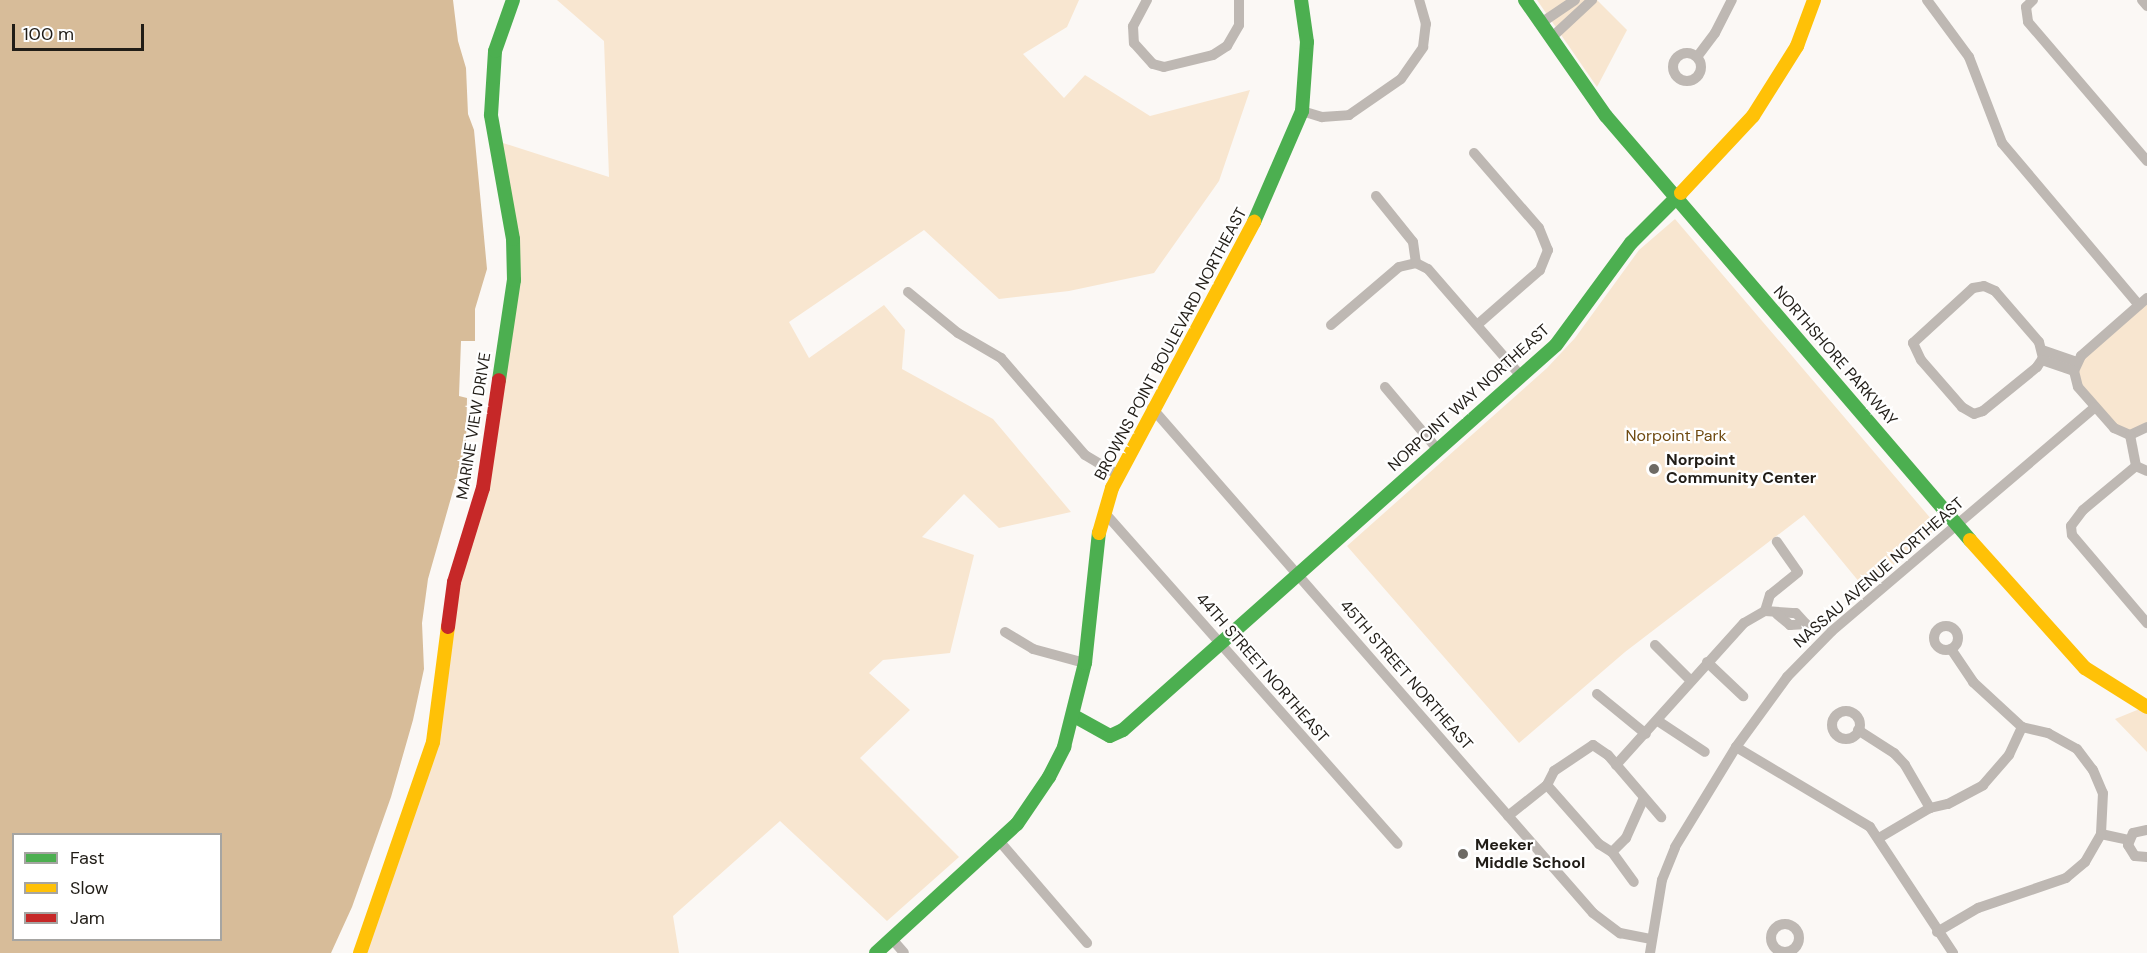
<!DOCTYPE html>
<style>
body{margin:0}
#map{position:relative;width:2147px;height:953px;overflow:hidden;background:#fbf8f5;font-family:"DM Sans",sans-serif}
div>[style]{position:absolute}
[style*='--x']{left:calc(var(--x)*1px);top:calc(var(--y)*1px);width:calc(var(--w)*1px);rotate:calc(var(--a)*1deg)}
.green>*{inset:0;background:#f8e6d0}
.water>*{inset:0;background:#d7bc99}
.street>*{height:10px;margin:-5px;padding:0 5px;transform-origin:5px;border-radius:5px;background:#beb8b3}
.street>.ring{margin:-5px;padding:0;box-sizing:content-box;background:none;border:10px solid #beb8b3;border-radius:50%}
.fast>*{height:14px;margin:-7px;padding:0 7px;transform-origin:7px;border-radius:7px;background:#4caf50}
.slow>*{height:14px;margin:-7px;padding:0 7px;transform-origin:7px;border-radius:7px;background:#ffc107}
.jam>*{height:14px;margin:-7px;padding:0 7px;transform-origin:7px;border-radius:7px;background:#c62828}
.dots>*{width:16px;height:16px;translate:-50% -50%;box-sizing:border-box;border:3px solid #fff;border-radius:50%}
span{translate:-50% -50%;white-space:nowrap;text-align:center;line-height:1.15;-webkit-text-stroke:4.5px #fff;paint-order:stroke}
.street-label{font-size:16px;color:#211d17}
.park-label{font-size:16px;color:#6f4a11}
.poi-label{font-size:16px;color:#211d17;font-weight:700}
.left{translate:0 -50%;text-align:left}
.legend{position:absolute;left:12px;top:833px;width:210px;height:108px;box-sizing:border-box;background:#fff;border:2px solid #a6a5a2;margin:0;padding:8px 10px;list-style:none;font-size:18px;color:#211d17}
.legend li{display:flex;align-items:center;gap:12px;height:30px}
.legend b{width:30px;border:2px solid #a6a5a2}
.scale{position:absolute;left:12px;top:24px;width:132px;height:27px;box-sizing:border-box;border:3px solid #211d17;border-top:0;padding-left:8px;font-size:18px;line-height:21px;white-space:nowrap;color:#211d17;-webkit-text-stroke:4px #fff;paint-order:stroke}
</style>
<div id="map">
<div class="green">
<div style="clip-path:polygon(557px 0,1079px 0,1067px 27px,1023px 54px,1064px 98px,1085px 75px,1150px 116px,1250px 90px,1219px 181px,1154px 273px,1069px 291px,999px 299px,924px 230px,789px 322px,809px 358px,884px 305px,905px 330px,902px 369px,993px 419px,1071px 512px,999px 528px,964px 494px,922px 537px,974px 555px,950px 653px,883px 660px,869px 673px,910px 710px,860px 758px,959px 857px,887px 921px,780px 821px,673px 916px,679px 953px,359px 953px,427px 765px,492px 412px,513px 239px,494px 140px,609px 177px,604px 41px)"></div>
<div style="clip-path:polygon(1537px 0,1597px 0,1627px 30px,1597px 87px)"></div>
<div style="clip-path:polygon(1675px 219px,1938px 527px,1865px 589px,1804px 515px,1625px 652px,1519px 743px,1347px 546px,1547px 368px,1575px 338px,1639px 250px)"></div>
<div style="clip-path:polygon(2147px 299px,2147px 427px,2143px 431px,2114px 428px,2078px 387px,2076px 362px)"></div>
<div style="clip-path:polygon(2147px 706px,2147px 752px,2115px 719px)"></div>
</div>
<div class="water">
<div style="clip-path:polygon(evenodd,0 0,453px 0,458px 41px,466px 68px,468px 114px,474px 130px,487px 269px,475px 309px,475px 341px,461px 341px,459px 396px,467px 398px,466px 445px,428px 579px,422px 623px,424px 669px,413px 720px,391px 797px,352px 907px,331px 953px,0 953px,0 0,14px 834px,220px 834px,220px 940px,14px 940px,14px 834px)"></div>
</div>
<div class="street">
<div style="--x:1147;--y:0;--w:30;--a:118"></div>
<div style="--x:1133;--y:26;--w:17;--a:87"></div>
<div style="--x:1134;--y:43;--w:28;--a:48"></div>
<div style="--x:1153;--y:64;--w:11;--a:15"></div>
<div style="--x:1164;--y:67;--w:50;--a:-13.8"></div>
<div style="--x:1213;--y:55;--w:17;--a:-33"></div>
<div style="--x:1227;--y:46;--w:24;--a:-60"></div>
<div style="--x:1239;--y:25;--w:25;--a:-90"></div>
<div style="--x:1927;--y:0;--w:71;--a:53.6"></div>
<div style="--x:1969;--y:57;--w:92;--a:69"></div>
<div style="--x:2002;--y:143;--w:212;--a:49.8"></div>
<div style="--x:2033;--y:0;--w:10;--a:135"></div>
<div style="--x:2026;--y:7;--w:15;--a:82"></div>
<div style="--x:2028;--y:22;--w:183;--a:49.4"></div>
<div style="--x:2142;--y:0;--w:8;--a:50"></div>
<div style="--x:1541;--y:23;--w:41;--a:-34.1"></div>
<div style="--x:1551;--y:38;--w:56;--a:-42.8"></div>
<div class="ring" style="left:1673px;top:53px;width:18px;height:18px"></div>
<div style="--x:1697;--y:57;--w:30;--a:-53"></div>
<div style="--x:1715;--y:33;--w:37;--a:-63"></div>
<div style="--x:1302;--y:111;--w:21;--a:17"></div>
<div style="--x:1322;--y:117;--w:27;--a:-4"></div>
<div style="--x:1349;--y:115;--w:63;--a:-34.7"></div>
<div style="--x:1401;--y:79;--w:39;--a:-55"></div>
<div style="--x:1423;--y:47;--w:23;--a:-83"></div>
<div style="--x:1426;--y:24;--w:25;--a:-106"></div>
<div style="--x:1474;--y:153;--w:99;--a:49.1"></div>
<div style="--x:1539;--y:228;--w:24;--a:68"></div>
<div style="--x:1548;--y:250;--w:22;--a:112"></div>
<div style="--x:1540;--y:270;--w:82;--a:138.9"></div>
<div style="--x:1376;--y:196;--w:59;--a:51.2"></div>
<div style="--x:1413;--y:242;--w:21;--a:82"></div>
<div style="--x:1984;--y:286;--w:12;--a:24"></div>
<div style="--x:1995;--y:291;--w:67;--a:49.2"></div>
<div style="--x:2039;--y:342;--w:16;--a:76"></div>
<div style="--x:2043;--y:358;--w:11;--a:124"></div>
<div style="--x:2037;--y:367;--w:70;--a:140.8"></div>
<div style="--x:1983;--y:411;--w:9;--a:162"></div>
<div style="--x:1974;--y:414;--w:14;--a:-150"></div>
<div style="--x:1962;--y:407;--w:62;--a:-131.1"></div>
<div style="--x:1921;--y:360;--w:19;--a:-115"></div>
<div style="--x:1913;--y:343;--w:81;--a:-42.5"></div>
<div style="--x:1973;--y:288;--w:11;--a:-10"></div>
<div style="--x:908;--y:292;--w:65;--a:39.4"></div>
<div style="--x:958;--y:333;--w:50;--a:30.2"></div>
<div style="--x:1001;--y:358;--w:128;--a:49.1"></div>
<div style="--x:1085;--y:455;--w:37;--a:31"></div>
<div style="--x:2147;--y:298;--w:88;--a:138.7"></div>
<div style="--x:2081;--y:356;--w:17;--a:115"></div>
<div style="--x:2074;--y:371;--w:16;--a:76"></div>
<div style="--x:2078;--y:387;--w:55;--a:48.7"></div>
<div style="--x:2114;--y:428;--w:17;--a:24"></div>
<div style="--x:2130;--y:435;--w:19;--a:-25"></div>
<div style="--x:1331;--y:325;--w:89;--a:-40.5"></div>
<div style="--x:1399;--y:267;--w:17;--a:-13"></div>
<div style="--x:1416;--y:263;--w:13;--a:27"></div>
<div style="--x:1428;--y:269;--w:142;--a:49"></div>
<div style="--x:2042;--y:350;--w:36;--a:19"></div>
<div style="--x:2042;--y:360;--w:34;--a:19"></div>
<div style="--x:1385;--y:387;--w:82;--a:49.9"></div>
<div style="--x:1152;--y:408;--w:670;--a:48.87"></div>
<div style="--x:1593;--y:913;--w:34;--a:37"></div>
<div style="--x:1620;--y:933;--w:32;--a:11"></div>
<div style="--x:2130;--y:435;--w:32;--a:79"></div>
<div style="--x:2147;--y:471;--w:12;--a:-156"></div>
<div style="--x:2136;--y:466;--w:69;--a:140.3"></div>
<div style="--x:2083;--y:510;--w:20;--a:127"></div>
<div style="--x:2071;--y:526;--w:9;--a:84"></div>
<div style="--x:2072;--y:535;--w:116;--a:49.6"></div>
<div style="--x:1104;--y:512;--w:443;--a:48.5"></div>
<div style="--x:1765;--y:611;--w:17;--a:-73"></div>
<div style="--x:1770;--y:595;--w:36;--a:-39"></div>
<div style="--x:1798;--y:572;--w:37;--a:-125"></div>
<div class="ring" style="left:1934px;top:626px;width:14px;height:14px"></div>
<div style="--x:1005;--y:632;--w:33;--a:31"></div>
<div style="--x:1033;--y:649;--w:54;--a:15.1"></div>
<div style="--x:1655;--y:645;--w:51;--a:45"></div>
<div style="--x:1951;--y:649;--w:40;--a:56"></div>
<div style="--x:1973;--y:682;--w:67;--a:42.6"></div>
<div style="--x:2022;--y:727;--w:27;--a:13"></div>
<div style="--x:2048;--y:733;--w:33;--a:29"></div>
<div style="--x:2077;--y:749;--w:26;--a:53"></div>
<div style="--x:2093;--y:770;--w:25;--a:67"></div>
<div style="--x:2103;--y:793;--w:41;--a:92.8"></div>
<div style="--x:2101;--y:834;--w:29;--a:12"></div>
<div style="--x:1707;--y:662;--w:50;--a:43.4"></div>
<div style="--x:1597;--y:694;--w:63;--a:39.2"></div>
<div class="ring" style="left:1832px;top:711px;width:18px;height:18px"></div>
<div style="--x:1658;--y:721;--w:56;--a:33.4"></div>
<div style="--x:1858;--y:730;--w:43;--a:32.6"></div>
<div style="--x:1894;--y:753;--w:16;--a:47"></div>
<div style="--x:1905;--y:765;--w:50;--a:59.8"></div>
<div style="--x:1736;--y:747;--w:156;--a:30.8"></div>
<div style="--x:1870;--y:827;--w:151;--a:56.6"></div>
<div style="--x:1616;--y:765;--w:191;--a:-48"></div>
<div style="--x:1744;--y:623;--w:24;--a:-30"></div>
<div style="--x:1765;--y:611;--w:31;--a:4"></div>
<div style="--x:1796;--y:613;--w:15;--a:48"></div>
<div style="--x:1806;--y:624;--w:16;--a:176"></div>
<div style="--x:1790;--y:625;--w:17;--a:-140"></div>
<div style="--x:1547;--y:785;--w:16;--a:-63"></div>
<div style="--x:1554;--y:771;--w:47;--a:-33.7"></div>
<div style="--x:1593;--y:745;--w:18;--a:34"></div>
<div style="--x:1608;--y:755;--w:82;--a:49.5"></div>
<div style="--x:1547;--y:785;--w:79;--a:48.6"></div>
<div style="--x:1599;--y:844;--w:15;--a:32"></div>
<div style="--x:1612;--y:852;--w:20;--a:-45"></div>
<div style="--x:1626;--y:838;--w:42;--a:-65.9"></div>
<div style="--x:1508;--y:816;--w:50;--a:-38.5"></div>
<div style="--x:2147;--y:830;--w:14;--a:168"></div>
<div style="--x:2133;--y:833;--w:13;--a:113"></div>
<div style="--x:2128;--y:845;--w:13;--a:58"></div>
<div style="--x:2135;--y:856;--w:12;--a:5"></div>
<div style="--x:1879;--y:838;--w:59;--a:-30.5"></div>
<div style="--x:1930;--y:808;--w:18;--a:-13"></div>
<div style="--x:1948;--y:804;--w:40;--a:-28"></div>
<div style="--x:1983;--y:785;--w:40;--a:-49"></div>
<div style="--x:2009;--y:755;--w:31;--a:-65"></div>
<div style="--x:1001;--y:843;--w:132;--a:49.3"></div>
<div style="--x:1612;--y:852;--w:37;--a:54"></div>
<div class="ring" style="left:1771px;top:924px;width:18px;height:18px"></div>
<div style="--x:1937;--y:932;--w:48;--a:-30.3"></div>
<div style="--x:1978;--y:908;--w:93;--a:-18.8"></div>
<div style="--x:2066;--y:878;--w:25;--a:-40"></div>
<div style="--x:2085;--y:862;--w:32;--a:-60"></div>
<div style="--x:892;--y:939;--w:18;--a:49"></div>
<div style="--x:1650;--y:953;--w:74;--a:-80.7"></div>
<div style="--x:1662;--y:880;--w:35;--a:-68"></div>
<div style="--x:1675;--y:847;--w:117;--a:-58.6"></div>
<div style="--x:1736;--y:747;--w:87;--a:-53.9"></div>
<div style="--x:1787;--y:677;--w:64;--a:-45.6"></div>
<div style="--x:1832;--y:631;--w:345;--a:-40.4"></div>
</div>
<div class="fast">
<div style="--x:1525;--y:0;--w:141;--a:55.1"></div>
<div style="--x:1606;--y:116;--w:559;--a:49.35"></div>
<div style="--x:1254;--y:222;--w:121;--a:-66.6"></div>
<div style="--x:1302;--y:111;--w:69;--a:-85.9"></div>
<div style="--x:1307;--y:42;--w:42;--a:-98.1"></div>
<div style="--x:499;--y:380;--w:101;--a:-81.5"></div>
<div style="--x:514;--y:280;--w:41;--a:-91.4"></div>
<div style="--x:513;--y:239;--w:126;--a:-100.1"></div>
<div style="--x:491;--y:115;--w:64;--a:-86.4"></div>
<div style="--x:495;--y:51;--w:54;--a:-70.6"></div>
<div style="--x:1074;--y:716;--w:41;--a:29.1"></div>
<div style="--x:1110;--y:736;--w:14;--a:-25"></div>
<div style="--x:1123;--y:730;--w:579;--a:-41.64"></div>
<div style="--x:1556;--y:345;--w:127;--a:-53.7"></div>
<div style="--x:1631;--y:243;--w:71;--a:-45"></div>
<div style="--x:876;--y:953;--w:191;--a:-42.5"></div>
<div style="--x:1017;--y:824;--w:57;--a:-55.8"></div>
<div style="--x:1049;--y:777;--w:34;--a:-63"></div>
<div style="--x:1064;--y:747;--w:87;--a:-76"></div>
<div style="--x:1085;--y:663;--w:131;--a:-83.9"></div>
</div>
<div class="slow">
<div style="--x:1681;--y:193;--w:105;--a:-46.9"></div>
<div style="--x:1753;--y:116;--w:83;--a:-57.8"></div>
<div style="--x:1797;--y:46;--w:49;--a:-69.7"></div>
<div style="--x:1099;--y:533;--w:47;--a:-73.9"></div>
<div style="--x:1112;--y:488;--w:302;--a:-61.9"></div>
<div style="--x:1970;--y:540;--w:172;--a:48.1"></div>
<div style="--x:2085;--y:668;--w:73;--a:32.2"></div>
<div style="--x:360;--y:953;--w:223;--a:-70.9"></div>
<div style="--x:433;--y:742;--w:116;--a:-82.6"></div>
</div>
<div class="jam">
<div style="--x:448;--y:627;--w:45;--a:-82.4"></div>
<div style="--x:454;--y:582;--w:98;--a:-72.9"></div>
<div style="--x:483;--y:488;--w:109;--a:-81.6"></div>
</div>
<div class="dots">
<div style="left:1654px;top:469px;background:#6d6a65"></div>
<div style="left:1463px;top:854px;background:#6d6a65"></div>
</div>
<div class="street-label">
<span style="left:1171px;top:344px;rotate:-62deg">BROWNS POINT BOULEVARD NORTHEAST</span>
<span style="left:1835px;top:356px;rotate:49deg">NORTHSHORE PARKWAY</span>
<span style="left:1469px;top:398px;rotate:-42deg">NORPOINT WAY NORTHEAST</span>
<span style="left:474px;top:426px;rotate:-81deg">MARINE VIEW DRIVE</span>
<span style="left:1879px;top:573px;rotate:-41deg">NASSAU AVENUE NORTHEAST</span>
<span style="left:1262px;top:668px;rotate:49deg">44TH STREET NORTHEAST</span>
<span style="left:1406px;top:675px;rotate:49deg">45TH STREET NORTHEAST</span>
</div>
<div class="park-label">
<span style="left:1676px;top:436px">Norpoint Park</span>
</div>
<div class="poi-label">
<span class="left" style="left:1666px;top:469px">Norpoint<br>Community Center</span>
<span class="left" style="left:1475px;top:854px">Meeker<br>Middle School</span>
</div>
<ul class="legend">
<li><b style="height:8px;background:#4caf50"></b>Fast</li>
<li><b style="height:8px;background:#ffc107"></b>Slow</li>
<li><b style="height:8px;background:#c62828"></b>Jam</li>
</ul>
<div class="scale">100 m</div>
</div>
